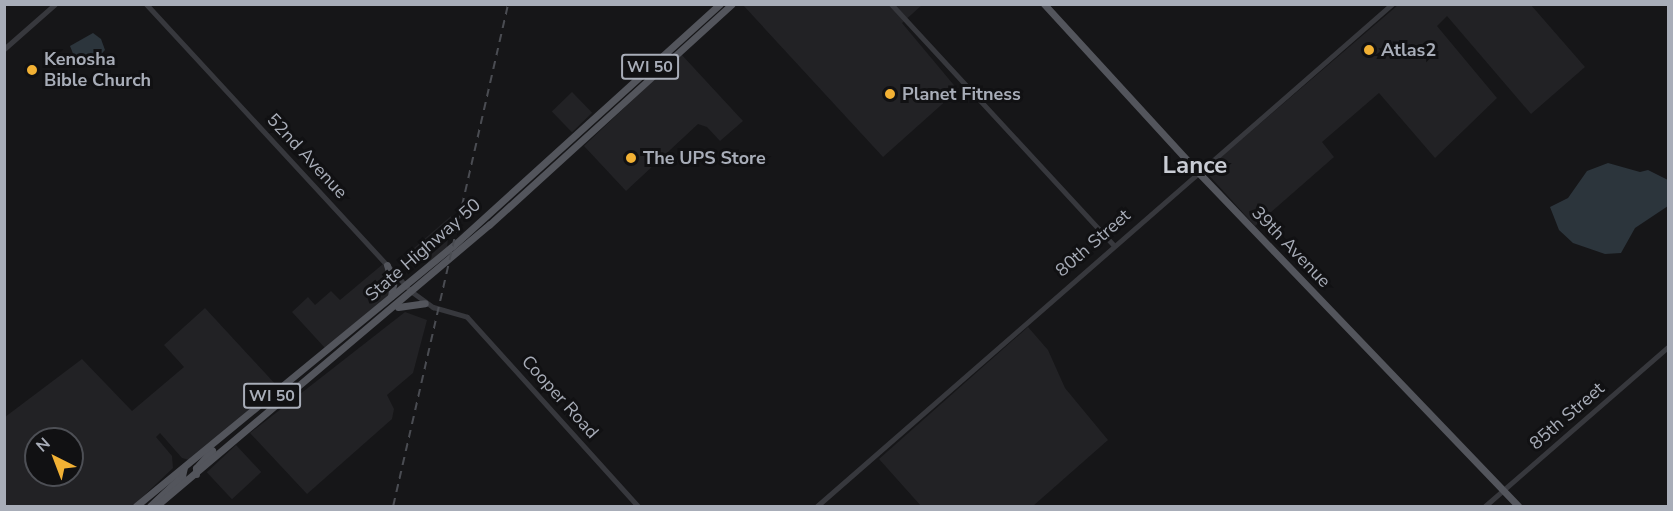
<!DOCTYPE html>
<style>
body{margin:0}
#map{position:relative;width:1673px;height:511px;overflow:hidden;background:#161618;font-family:"Nunito Sans",sans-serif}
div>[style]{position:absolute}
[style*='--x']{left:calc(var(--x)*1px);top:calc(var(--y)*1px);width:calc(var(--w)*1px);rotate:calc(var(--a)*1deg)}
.built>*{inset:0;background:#222225;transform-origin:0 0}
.water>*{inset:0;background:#2c353c}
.minor>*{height:5px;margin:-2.5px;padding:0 2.5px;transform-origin:2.5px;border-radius:2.5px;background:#37383d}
.major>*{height:7px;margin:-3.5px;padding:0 3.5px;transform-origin:3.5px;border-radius:3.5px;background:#53555c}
.rail>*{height:1.5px;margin-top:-0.75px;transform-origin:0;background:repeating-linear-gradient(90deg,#4a4c52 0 8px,transparent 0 14px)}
.dots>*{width:16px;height:16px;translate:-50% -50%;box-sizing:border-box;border:3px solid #111113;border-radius:50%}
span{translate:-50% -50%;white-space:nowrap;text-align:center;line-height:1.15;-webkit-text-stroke:6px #111113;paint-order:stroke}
.shield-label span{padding:2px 4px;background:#111113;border:2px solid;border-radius:4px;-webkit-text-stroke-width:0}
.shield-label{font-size:16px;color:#a8adb8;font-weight:700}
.poi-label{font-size:18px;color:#a8adb8;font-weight:700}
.left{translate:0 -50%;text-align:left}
.street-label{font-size:18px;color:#a8adb8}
.district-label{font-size:24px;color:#c9ccd4;font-weight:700}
.frame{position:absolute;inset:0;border:6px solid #a8adb8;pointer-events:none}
.north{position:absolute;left:24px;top:427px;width:60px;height:60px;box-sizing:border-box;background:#111113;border:2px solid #4d4f55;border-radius:50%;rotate:318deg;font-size:16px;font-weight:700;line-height:24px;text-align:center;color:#a8adb8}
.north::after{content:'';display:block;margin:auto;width:21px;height:27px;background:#f2b134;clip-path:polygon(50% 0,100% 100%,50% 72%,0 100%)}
</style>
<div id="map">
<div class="built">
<div style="clip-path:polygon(743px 5px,922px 5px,902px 23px,958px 90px,883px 157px)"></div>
<div style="clip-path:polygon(1398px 5px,1531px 5px,1585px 67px,1531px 114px,1447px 16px,1437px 26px,1497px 98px,1435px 158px,1379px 93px,1322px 142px,1334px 157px,1255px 226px,1205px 171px)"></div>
<div style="clip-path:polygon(681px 54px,743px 121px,720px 141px,707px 127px,698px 124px,626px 191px,584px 146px)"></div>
<div style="left:572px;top:92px;width:29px;height:28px;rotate:46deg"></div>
<div style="clip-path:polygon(451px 216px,447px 247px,428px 263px,414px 248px)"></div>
<div style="clip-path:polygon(383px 264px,395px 278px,397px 288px,325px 348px,292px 312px,308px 297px,315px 305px,331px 291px,340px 300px)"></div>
<div style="clip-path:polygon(evenodd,205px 308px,278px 387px,189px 460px,182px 458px,160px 433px,156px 437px,172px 456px,173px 468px,133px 506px,5px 506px,5px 417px,82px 359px,132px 411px,184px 367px,164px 345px,205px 308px,36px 439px,72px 439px,72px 475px,36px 475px,36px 439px)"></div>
<div style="clip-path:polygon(405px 312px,427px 320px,413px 373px,387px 395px,394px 409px,392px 419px,307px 494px,250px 433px)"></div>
<div style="clip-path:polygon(1028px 327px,1048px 350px,1065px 388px,1108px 440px,1033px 506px,921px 506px,879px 459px)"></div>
<div style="left:236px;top:445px;width:37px;height:40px;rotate:47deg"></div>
</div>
<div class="water">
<div style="clip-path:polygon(93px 33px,101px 39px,105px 50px,91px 65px,74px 56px,70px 46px)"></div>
<div style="clip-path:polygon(1608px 163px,1640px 172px,1648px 170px,1668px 180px,1668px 206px,1635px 228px,1621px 253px,1605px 254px,1573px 243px,1559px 230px,1550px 207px,1568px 198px,1587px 171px)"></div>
</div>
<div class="minor">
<div style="--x:146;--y:4;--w:392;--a:47.3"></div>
<div style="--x:412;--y:292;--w:26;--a:36"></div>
<div style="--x:433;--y:307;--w:35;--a:16"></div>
<div style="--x:467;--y:317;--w:255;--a:47.9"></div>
<div style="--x:891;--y:4;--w:328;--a:47.3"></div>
<div style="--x:4;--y:49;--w:68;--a:-41.4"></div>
<div style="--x:817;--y:506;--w:763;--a:-41.12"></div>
<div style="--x:1485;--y:506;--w:242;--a:-41"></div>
</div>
<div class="major">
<div style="--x:1044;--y:4;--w:226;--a:47.5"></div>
<div style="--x:1197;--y:171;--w:464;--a:46.2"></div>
<div style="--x:387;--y:265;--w:20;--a:72"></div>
<div style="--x:393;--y:284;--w:12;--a:99"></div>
<div style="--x:398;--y:307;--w:27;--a:-8"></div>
<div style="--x:196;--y:474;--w:6;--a:-90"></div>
<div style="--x:196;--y:468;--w:24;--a:-48"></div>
<div style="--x:136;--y:506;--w:410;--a:-39.4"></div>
<div style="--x:453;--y:246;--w:360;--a:-42.2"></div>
<div style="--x:150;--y:506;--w:44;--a:-43.2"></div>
<div style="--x:182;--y:476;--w:9;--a:-77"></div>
<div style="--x:156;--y:506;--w:436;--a:-40.2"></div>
<div style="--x:489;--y:225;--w:328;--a:-42.3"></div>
</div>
<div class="rail">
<div style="--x:393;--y:506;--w:515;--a:-77.1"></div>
</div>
<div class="dots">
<div style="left:1369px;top:50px;background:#f2b134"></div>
<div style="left:32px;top:70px;background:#f2b134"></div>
<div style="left:890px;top:94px;background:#f2b134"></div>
<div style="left:631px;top:158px;background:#f2b134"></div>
</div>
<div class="shield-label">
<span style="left:650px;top:67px">WI 50</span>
<span style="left:272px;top:396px">WI 50</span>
</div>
<div class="poi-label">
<span class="left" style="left:1381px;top:50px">Atlas2</span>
<span class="left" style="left:44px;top:70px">Kenosha<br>Bible Church</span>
<span class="left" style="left:902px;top:94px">Planet Fitness</span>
<span class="left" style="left:643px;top:158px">The UPS Store</span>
</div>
<div class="street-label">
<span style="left:307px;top:156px;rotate:47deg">52nd Avenue</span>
<span style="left:1093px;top:243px;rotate:-41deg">80th Street</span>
<span style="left:1291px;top:247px;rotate:46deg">39th Avenue</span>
<span style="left:423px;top:250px;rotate:-41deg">State Highway 50</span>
<span style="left:560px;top:397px;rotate:48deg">Cooper Road</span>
<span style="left:1567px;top:416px;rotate:-41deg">85th Street</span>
</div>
<div class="district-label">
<span style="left:1195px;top:166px">Lance</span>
</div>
<div class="frame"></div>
<div class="north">N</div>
</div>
